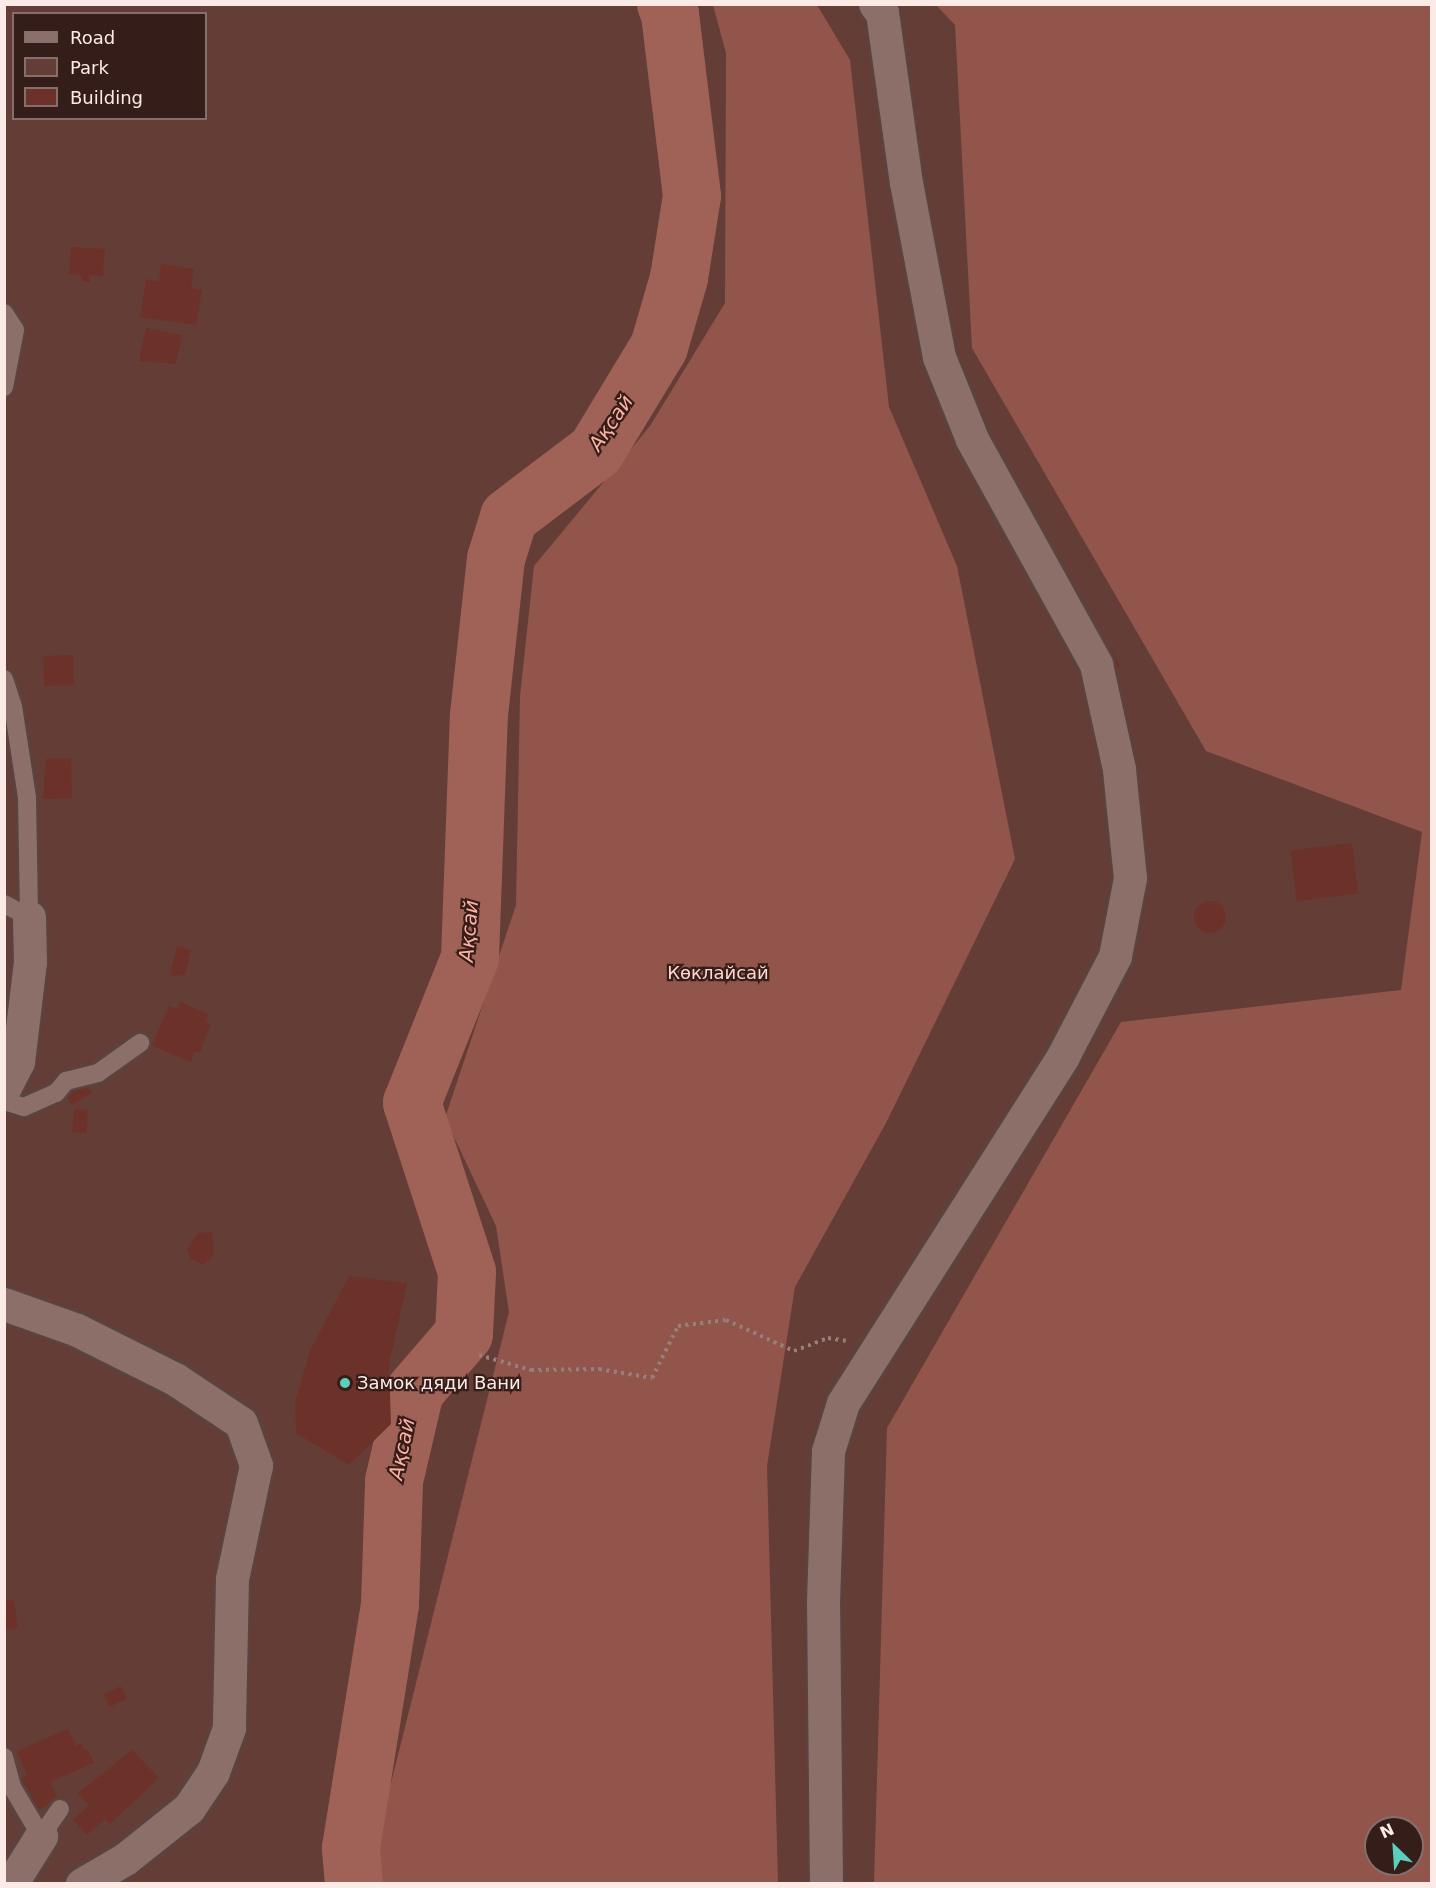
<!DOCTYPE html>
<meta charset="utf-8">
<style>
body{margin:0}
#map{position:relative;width:1436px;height:1888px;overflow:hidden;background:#402722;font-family:"DejaVu Sans",sans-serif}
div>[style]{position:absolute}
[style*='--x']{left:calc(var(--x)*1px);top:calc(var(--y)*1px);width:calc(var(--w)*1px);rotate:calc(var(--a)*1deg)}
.green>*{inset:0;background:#643d37}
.forest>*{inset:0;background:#92554b}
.river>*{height:58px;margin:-29px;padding:0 29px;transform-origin:29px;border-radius:29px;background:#a06156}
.building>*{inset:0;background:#6c3229;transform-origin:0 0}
.round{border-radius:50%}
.path>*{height:4px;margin-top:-2px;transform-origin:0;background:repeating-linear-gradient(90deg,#95807c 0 3px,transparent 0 7.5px)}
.roads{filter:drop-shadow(2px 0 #594440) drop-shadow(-2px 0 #594440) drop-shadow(0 2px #594440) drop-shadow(0 -2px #594440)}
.service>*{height:18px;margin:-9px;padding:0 9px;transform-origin:9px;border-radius:9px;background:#8d6f69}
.minor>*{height:33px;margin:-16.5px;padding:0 16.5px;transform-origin:16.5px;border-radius:16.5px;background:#8d6f69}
.dots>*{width:16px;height:16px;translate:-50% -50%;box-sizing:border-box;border:3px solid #351d19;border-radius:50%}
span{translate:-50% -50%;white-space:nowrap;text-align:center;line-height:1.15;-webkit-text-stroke:4.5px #351d19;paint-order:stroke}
.park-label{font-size:18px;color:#fed6cf}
.poi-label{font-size:18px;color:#fceae7}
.left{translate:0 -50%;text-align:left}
.water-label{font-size:20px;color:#fdb2a4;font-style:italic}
.frame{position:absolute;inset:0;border:6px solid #fceae7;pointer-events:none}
.legend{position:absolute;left:12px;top:12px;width:195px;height:108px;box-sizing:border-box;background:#351d19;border:2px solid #856f6b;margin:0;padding:8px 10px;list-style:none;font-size:18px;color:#fceae7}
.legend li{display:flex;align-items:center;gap:12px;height:30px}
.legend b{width:30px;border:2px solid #856f6b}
.north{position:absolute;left:1364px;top:1816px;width:60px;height:60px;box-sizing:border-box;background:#351d19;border:2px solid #856f6b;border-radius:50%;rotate:335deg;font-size:16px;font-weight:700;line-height:24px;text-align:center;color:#fceae7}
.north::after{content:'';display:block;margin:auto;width:21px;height:27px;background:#5ccebb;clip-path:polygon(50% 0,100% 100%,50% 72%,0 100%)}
</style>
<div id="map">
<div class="green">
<div style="clip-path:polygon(evenodd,5px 5px,1431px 5px,1431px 1883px,5px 1883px,5px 5px,14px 14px,206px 14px,206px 118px,14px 118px,14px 14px,5px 5px,1376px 1828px,1412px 1828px,1412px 1864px,1376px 1864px,1376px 1828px)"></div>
</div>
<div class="forest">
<div style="clip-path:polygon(713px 5px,817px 5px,850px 60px,889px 407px,957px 566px,1015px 859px,886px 1123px,795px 1287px,767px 1466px,778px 1883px,342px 1883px,391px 1783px,509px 1312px,496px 1226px,445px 1118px,516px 905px,520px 696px,534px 566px,650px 426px,725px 303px,726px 53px)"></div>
<div style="clip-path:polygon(evenodd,936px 5px,1431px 5px,1431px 1883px,874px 1883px,887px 1428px,1121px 1022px,1401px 990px,1422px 832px,1206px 751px,972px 348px,955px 25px,936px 5px,1376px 1828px,1412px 1828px,1412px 1864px,1376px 1864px,1376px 1828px)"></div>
</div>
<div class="river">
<div style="--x:354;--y:1884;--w:36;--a:-95"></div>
<div style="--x:351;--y:1848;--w:247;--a:-80.9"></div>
<div style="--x:390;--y:1604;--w:123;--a:-88.1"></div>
<div style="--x:394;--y:1481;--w:92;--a:-76.9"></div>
<div style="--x:415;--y:1391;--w:75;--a:-49.3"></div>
<div style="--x:464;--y:1334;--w:62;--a:-87.2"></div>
<div style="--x:467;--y:1272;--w:178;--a:-108"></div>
<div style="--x:412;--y:1103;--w:156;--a:-68.2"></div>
<div style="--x:470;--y:958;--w:243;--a:-87.9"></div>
<div style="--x:479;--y:715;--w:157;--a:-83.8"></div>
<div style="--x:496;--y:559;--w:44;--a:-72.8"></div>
<div style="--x:509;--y:517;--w:109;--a:-37.2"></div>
<div style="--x:596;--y:451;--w:122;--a:-58.8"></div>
<div style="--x:659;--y:347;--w:72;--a:-73.8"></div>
<div style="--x:679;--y:278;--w:83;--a:-81"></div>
<div style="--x:692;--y:196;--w:183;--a:-96.9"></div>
<div style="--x:670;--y:14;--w:11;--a:-112"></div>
</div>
<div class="building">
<div style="clip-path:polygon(71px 247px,105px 249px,103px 276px,90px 275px,90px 282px,83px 282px,80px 275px,69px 274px)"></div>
<div style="clip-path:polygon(161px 264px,194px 269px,191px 288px,202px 290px,196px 325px,140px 317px,146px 279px,159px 282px)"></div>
<div style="clip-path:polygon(146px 328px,182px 335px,176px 364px,139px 361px)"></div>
<div style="left:1112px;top:651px;width:17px;height:10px;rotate:62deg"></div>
<div style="left:73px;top:655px;width:30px;height:30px;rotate:88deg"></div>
<div style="clip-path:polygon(71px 758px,72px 798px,43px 799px,46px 759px)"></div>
<div style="left:1352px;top:843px;width:51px;height:62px;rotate:83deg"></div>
<div class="round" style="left:1194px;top:901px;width:32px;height:32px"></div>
<div style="clip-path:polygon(177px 946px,191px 950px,185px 975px,170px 976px)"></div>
<div style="clip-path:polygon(180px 1002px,209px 1014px,206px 1022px,211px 1024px,200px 1052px,194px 1052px,191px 1062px,152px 1046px,169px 1006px,178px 1009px)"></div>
<div style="left:85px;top:1081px;width:14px;height:24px;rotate:60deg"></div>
<div style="left:74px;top:1109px;width:14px;height:23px;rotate:4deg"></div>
<div style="clip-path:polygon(212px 1232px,214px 1255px,203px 1265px,190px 1258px,187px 1249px,198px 1233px)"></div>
<div style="clip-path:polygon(349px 1276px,407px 1283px,389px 1364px,391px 1424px,349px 1465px,296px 1433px,295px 1402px,310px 1351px)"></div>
<div style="clip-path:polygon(14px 1600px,18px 1628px,4px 1630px,4px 1601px)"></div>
<div style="left:121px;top:1686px;width:14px;height:19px;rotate:65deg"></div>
<div style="clip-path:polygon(68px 1729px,76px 1746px,81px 1743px,84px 1750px,87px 1749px,94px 1763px,50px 1782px,59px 1801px,36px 1811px,21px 1778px,27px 1775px,17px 1751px)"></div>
<div style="clip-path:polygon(132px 1750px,159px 1778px,110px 1824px,105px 1819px,87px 1835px,73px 1820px,89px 1805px,78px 1793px)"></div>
</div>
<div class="path">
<div style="--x:479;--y:1355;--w:54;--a:16.1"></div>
<div style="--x:531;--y:1370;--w:68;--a:-0.8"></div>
<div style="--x:599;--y:1369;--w:54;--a:9.6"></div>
<div style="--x:652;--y:1378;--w:58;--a:-63.4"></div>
<div style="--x:678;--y:1326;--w:48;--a:-7.1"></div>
<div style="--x:726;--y:1320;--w:75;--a:24.5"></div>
<div style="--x:794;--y:1351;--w:36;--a:-21"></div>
<div style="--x:828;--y:1338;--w:18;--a:9"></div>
</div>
<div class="roads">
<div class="service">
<div style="--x:4;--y:313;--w:20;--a:57"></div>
<div style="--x:15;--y:330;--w:58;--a:100.9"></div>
<div style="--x:4;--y:679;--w:28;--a:72"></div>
<div style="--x:13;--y:706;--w:93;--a:81.3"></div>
<div style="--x:27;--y:798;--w:119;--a:89"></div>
<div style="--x:4;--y:904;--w:28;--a:27"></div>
<div style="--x:4;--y:1101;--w:21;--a:17"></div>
<div style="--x:24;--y:1107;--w:35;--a:-24"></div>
<div style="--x:56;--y:1093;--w:16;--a:-50"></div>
<div style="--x:66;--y:1081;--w:33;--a:-14"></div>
<div style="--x:98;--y:1073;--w:52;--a:-35.5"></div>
<div style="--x:4;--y:1757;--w:31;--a:75"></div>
<div style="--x:12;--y:1787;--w:57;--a:59.4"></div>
<div style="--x:41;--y:1836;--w:33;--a:-55"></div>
</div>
<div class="minor">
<div style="--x:4;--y:1089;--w:30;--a:-63"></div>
<div style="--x:18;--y:1062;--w:101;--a:-83.2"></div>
<div style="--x:30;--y:962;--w:45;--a:-91.3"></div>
<div style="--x:4;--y:1304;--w:77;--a:19.6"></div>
<div style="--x:77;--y:1330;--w:110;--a:26.6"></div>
<div style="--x:175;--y:1379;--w:79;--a:33.7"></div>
<div style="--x:241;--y:1423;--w:45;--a:70.3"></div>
<div style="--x:256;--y:1465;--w:116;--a:101.9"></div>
<div style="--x:232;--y:1579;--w:149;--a:91.2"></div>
<div style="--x:229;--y:1728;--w:47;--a:110"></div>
<div style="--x:213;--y:1772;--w:43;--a:123.7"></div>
<div style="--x:189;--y:1808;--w:82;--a:141.4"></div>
<div style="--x:125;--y:1859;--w:50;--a:149.8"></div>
<div style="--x:11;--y:1884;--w:57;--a:-58"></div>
<div style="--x:826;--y:1884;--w:282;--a:-90.6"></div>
<div style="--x:823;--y:1602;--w:151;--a:-88.1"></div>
<div style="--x:828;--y:1451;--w:50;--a:-72.6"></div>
<div style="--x:843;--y:1403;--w:411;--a:-57.6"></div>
<div style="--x:1063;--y:1056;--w:113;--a:-62.5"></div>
<div style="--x:1115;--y:956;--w:79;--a:-79.1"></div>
<div style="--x:1130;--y:878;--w:110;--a:-95.8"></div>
<div style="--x:1119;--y:769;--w:107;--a:-102.4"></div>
<div style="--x:1096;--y:664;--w:257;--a:-118.9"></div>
<div style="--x:972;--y:439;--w:88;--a:-111.9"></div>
<div style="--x:939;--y:357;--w:177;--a:-100.7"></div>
<div style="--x:906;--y:183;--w:172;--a:-98"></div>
<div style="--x:882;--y:13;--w:11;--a:-128"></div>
</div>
</div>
<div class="dots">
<div style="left:345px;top:1383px;background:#5ccebb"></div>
</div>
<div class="park-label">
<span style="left:718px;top:973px">Көклайсай</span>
</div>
<div class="poi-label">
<span class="left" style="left:357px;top:1383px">Замок дяди Вани</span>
</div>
<div class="water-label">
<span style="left:611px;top:423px;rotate:-56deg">Ақсай</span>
<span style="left:469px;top:931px;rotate:-85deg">Ақсай</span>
<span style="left:402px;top:1449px;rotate:-78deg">Ақсай</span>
</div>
<div class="frame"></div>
<ul class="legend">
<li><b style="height:8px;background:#8d6f69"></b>Road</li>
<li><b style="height:16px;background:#643d37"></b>Park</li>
<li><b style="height:16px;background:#6c3229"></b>Building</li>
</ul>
<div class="north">N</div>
</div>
